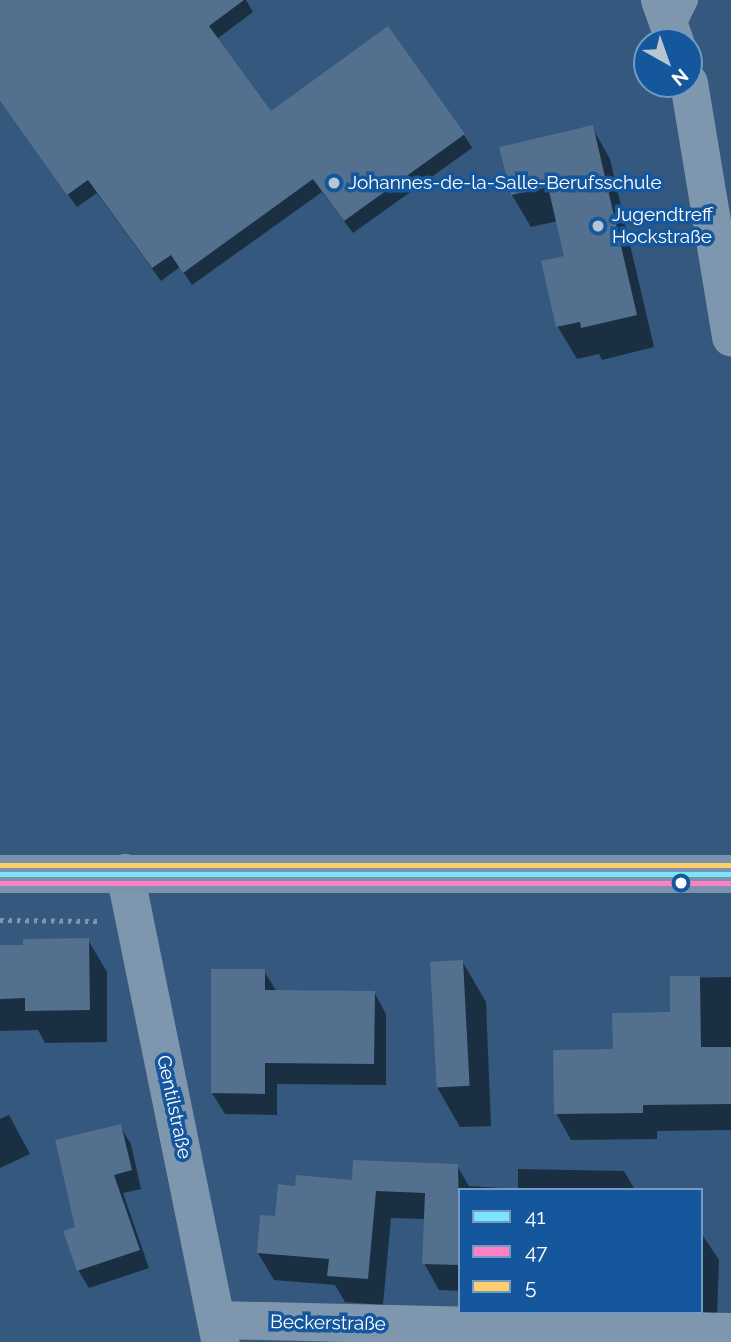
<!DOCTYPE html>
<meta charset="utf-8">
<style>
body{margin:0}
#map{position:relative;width:731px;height:1342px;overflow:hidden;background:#34587e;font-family:Raleway,sans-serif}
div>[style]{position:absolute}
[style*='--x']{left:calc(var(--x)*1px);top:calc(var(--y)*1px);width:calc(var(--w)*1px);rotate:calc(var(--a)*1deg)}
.shadow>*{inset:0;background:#0007}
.building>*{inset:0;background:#53708e;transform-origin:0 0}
.path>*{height:4.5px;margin-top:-2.25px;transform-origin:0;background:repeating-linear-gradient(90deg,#7f96af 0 3.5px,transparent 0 8.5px)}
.lane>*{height:19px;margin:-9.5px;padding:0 9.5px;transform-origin:9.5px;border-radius:9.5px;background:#7f96af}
.street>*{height:38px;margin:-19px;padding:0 19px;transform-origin:19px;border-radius:19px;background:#7f96af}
.secondary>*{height:38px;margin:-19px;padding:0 19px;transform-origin:19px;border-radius:19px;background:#7a92ac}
.bus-1>*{height:5px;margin:-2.5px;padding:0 2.5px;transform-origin:2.5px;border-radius:2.5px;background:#7ae5fd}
.bus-2>*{height:5px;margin:-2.5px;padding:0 2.5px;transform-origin:2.5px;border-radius:2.5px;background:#ff80c5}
.bus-3>*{height:5px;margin:-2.5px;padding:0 2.5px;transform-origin:2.5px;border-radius:2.5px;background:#fece6d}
.dots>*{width:19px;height:19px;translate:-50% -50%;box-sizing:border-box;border:4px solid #15579d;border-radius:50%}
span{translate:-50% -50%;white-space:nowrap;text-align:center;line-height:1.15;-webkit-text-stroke:7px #15579d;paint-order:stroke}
.poi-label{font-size:19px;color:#fff}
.left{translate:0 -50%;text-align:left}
.street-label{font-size:19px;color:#fff}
.legend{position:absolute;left:458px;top:1188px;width:245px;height:126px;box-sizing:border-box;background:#15579d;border:2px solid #739ac4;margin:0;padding:9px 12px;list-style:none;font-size:21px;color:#fff}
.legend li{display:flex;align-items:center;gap:14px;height:35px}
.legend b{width:35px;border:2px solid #739ac4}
.north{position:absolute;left:633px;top:28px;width:70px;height:70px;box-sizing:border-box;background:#15579d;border:2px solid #739ac4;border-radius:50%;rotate:140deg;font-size:19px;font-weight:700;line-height:28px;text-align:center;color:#fff}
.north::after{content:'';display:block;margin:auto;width:24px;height:32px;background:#b8c5d2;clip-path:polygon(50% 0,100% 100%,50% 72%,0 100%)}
</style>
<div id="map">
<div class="shadow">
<div style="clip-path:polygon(0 0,246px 0,253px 12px,217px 39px,270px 114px,464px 135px,472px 148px,353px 233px,322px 192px,192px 285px,180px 267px,161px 281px,97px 193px,77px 207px,0 101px)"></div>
<div style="clip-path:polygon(592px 127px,610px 159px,654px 347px,602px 360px,599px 354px,577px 359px,558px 327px,543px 263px,567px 257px,558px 221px,531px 227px,512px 195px,501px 148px)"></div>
<div style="clip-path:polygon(88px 940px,107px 972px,107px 1042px,45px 1043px,38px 1030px,0 1031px,0 947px)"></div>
<div style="clip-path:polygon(462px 961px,486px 1002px,491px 1126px,460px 1127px,437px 1087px)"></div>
<div style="clip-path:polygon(264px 971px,277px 992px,374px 992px,386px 1014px,386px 1085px,277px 1084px,277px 1115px,225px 1114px,212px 1093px)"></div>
<div style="clip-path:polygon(731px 977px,731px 1130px,657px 1131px,657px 1139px,571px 1140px,556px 1113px,614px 1051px,672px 1014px,672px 978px)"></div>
<div style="clip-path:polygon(9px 1115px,30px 1154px,0 1168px,0 1119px)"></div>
<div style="clip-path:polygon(120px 1126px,131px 1144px,141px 1189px,123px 1193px,149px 1268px,89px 1288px,78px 1270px,77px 1228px)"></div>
<div style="clip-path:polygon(457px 1166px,469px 1186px,518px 1189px,518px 1169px,624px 1171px,635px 1190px,460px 1190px,460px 1291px,439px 1290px,424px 1263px,426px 1219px,391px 1218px,383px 1305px,345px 1302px,335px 1285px,274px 1280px,258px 1253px,296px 1188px)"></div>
<div style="clip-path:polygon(701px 1233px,719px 1260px,717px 1315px,701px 1312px)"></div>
</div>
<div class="building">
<div style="clip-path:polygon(0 0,244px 0,209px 26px,271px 111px,388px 26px,465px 134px,344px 221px,313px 179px,183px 273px,171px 255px,152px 268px,88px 180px,67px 195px,0 101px)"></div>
<div style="clip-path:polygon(593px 125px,637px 315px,581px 328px,580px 322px,556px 327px,541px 261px,564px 256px,548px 187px,511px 195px,499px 147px)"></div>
<div style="clip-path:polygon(89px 938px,90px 1010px,25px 1011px,25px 998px,0 999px,0 945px,23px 945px,23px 939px)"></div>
<div style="left:463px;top:960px;width:126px;height:33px;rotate:87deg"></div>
<div style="clip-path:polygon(211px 969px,265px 969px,265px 990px,375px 991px,374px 1064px,265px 1063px,265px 1094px,211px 1093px)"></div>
<div style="clip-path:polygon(670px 976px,700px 976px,701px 1047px,731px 1047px,731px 1104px,643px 1105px,643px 1113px,554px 1114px,553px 1050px,613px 1049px,612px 1013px,670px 1012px)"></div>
<div style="clip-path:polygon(121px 1124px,132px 1170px,114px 1175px,140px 1250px,77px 1271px,63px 1231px,75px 1227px,55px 1140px)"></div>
<div style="clip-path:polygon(353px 1160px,458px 1164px,460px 1265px,422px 1264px,425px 1193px,376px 1191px,368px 1279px,327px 1276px,329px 1259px,257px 1253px,260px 1215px,275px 1216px,278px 1184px,295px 1186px,296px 1175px,352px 1180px)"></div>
</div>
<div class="path">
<div style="--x:0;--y:920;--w:99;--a:0.6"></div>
</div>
<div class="lane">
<div style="--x:672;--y:33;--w:37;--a:-64"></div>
</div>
<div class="street">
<div style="--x:660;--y:0;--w:45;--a:70.3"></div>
<div style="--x:689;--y:83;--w:258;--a:80.6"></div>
<div style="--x:125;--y:873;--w:479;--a:78.5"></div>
<div style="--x:218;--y:1320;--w:513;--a:1.34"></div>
</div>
<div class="secondary">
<div style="--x:0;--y:874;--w:731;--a:0"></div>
</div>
<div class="bus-1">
<div style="--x:0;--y:874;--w:731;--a:0"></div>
</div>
<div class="bus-2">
<div style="--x:0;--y:883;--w:731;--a:0"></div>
</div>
<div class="bus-3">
<div style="--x:0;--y:865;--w:731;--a:0"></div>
</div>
<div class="dots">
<div style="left:334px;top:183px;background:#b8c5d2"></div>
<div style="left:598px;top:226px;background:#b8c5d2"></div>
<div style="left:681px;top:883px;background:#fff"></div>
</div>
<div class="poi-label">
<span class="left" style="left:348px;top:183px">Johannes-de-la-Salle-Berufsschule</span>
<span class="left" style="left:612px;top:226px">Jugendtreff<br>Hockstraße</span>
</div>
<div class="street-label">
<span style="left:174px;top:1107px;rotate:78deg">Gentilstraße</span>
<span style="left:328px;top:1323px;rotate:1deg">Beckerstraße</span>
</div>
<ul class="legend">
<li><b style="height:9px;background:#7ae5fd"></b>41</li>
<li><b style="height:9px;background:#ff80c5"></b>47</li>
<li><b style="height:9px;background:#fece6d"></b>5</li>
</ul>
<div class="north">N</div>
</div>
